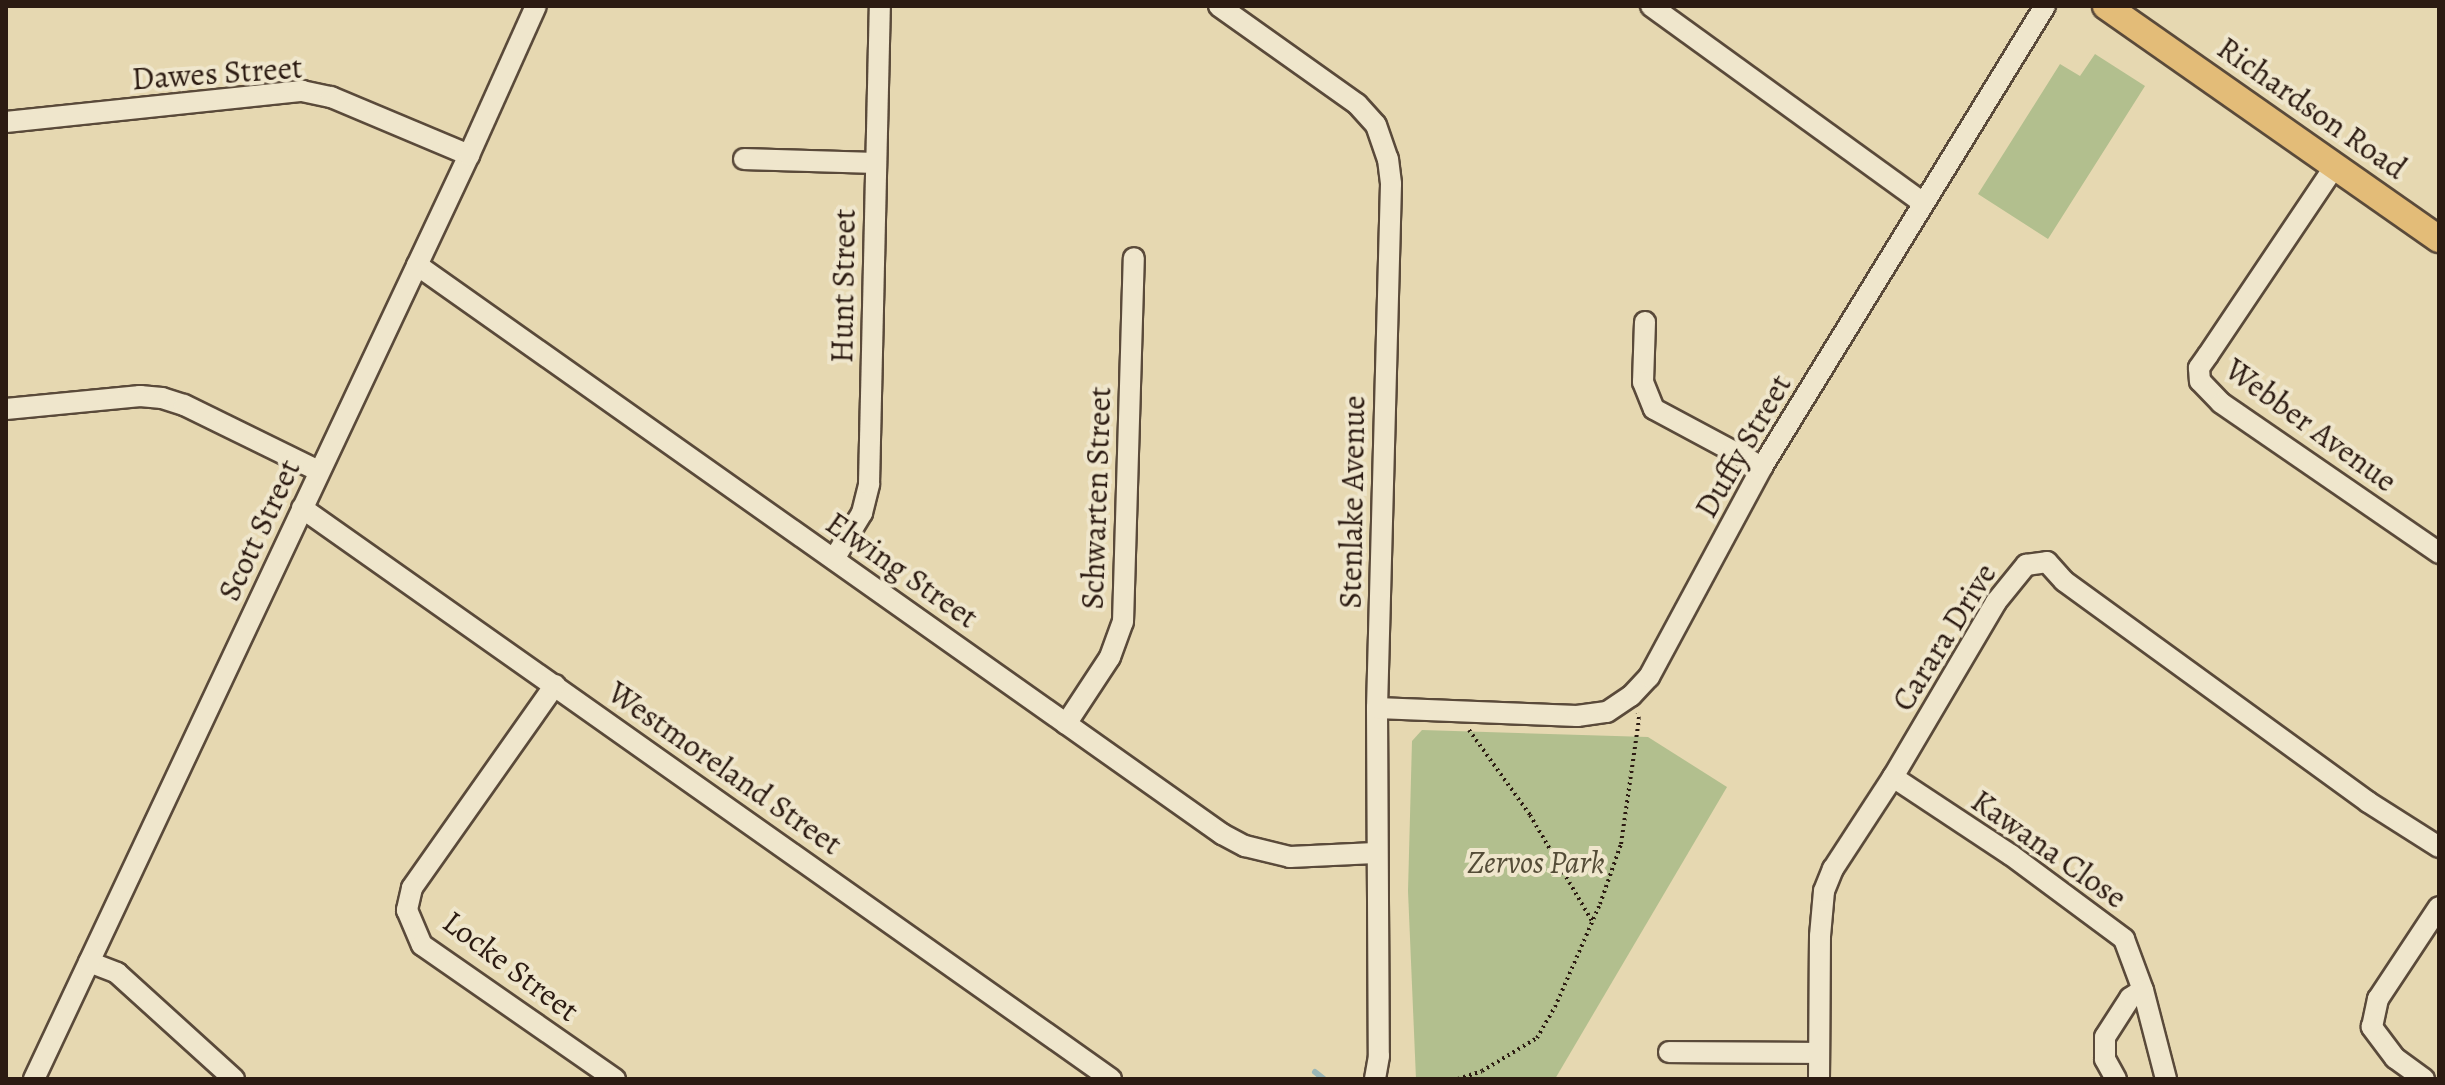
<!DOCTYPE html>
<style>
body{margin:0}
#map{position:relative;width:2445px;height:1085px;overflow:hidden;background:#e6d8b1;font-family:Alegreya,serif}
div>[style]{position:absolute}
[style*='--x']{left:calc(var(--x)*1px);top:calc(var(--y)*1px);width:calc(var(--w)*1px);rotate:calc(var(--a)*1deg)}
.green>*{inset:0;background:#b2bf8e}
.stream>*{height:6px;margin:-3px;padding:0 3px;transform-origin:3px;border-radius:3px;background:#9bb7b7}
.path>*{height:4px;margin-top:-2px;transform-origin:0;background:repeating-linear-gradient(90deg,#2c1b12 0 2px,transparent 0 6px)}
.roads{filter:drop-shadow(2px 0 #5a4a3a) drop-shadow(-2px 0 #5a4a3a) drop-shadow(0 2px #5a4a3a) drop-shadow(0 -2px #5a4a3a)}
.minor>*{height:20px;margin:-10px;padding:0 10px;transform-origin:10px;border-radius:10px;background:#efe6cc}
.major>*{height:26px;margin:-13px;padding:0 13px;transform-origin:13px;border-radius:13px;background:#e3bc78}
span{translate:-50% -50%;white-space:nowrap;text-align:center;line-height:1.15;-webkit-text-stroke:8px #efe6cc;paint-order:stroke}
.street-label{font-size:32px;color:#2c1b12}
.park-label{font-size:32px;color:#544c37;font-style:italic}
.frame{position:absolute;inset:0;border:8px solid #2c1b12;pointer-events:none}
</style>
<div id="map">
<div class="green">
<div style="clip-path:polygon(2095px 54px,2145px 86px,2048px 239px,1978px 194px,2060px 64px,2080px 76px)"></div>
<div style="clip-path:polygon(1422px 730px,1648px 737px,1727px 787px,1555px 1079px,1416px 1079px,1408px 891px,1412px 741px)"></div>
</div>
<div class="stream">
<div style="--x:1315;--y:1072;--w:11;--a:38"></div>
</div>
<div class="path">
<div style="--x:1469;--y:730;--w:105;--a:54.3"></div>
<div style="--x:1530;--y:815;--w:123;--a:59.7"></div>
<div style="--x:1458;--y:1079;--w:25;--a:-18"></div>
<div style="--x:1482;--y:1071;--w:64;--a:-31"></div>
<div style="--x:1537;--y:1038;--w:36;--a:-60"></div>
<div style="--x:1555;--y:1007;--w:112;--a:-66.4"></div>
<div style="--x:1600;--y:904;--w:64;--a:-70.7"></div>
<div style="--x:1621;--y:844;--w:126;--a:-81.8"></div>
<div style="--x:1639;--y:719;--w:6;--a:-108"></div>
</div>
<div class="roads">
<div class="minor">
<div style="--x:1219;--y:6;--w:169;--a:35.4"></div>
<div style="--x:1357;--y:104;--w:28;--a:48"></div>
<div style="--x:1376;--y:125;--w:36;--a:71"></div>
<div style="--x:1388;--y:159;--w:25;--a:83"></div>
<div style="--x:1391;--y:184;--w:524;--a:91.53"></div>
<div style="--x:1377;--y:708;--w:348;--a:89.7"></div>
<div style="--x:1379;--y:1056;--w:23;--a:100"></div>
<div style="--x:1651;--y:6;--w:336;--a:35.9"></div>
<div style="--x:6;--y:122;--w:298;--a:-6"></div>
<div style="--x:302;--y:91;--w:30;--a:12"></div>
<div style="--x:331;--y:97;--w:150;--a:22.8"></div>
<div style="--x:744;--y:159;--w:131;--a:1.7"></div>
<div style="--x:2335;--y:166;--w:228;--a:123.9"></div>
<div style="--x:2208;--y:355;--w:16;--a:125"></div>
<div style="--x:2199;--y:368;--w:13;--a:86"></div>
<div style="--x:2200;--y:381;--w:30;--a:46"></div>
<div style="--x:2221;--y:403;--w:265;--a:34.5"></div>
<div style="--x:417;--y:265;--w:986;--a:35.25"></div>
<div style="--x:1222;--y:834;--w:26;--a:28"></div>
<div style="--x:1245;--y:846;--w:46;--a:13.7"></div>
<div style="--x:1290;--y:857;--w:85;--a:-2.7"></div>
<div style="--x:1645;--y:322;--w:60;--a:91.9"></div>
<div style="--x:1643;--y:382;--w:29;--a:68"></div>
<div style="--x:1654;--y:409;--w:123;--a:28.2"></div>
<div style="--x:6;--y:409;--w:135;--a:-5.5"></div>
<div style="--x:140;--y:396;--w:22;--a:5"></div>
<div style="--x:162;--y:398;--w:23;--a:18"></div>
<div style="--x:184;--y:405;--w:150;--a:26.1"></div>
<div style="--x:302;--y:508;--w:990;--a:35.21"></div>
<div style="--x:834;--y:559;--w:54;--a:-58.7"></div>
<div style="--x:862;--y:513;--w:30;--a:-76"></div>
<div style="--x:869;--y:484;--w:478;--a:-88.7"></div>
<div style="--x:555;--y:685;--w:248;--a:125.2"></div>
<div style="--x:412;--y:888;--w:23;--a:103"></div>
<div style="--x:407;--y:910;--w:38;--a:67"></div>
<div style="--x:422;--y:945;--w:235;--a:34.8"></div>
<div style="--x:1377;--y:708;--w:200;--a:2.3"></div>
<div style="--x:1577;--y:716;--w:30;--a:-8"></div>
<div style="--x:1607;--y:712;--w:29;--a:-34"></div>
<div style="--x:1631;--y:696;--w:26;--a:-47"></div>
<div style="--x:1649;--y:677;--w:238;--a:-61.7"></div>
<div style="--x:1762;--y:467;--w:541;--a:-58.45"></div>
<div style="--x:1066;--y:724;--w:80;--a:-56.7"></div>
<div style="--x:1110;--y:657;--w:37;--a:-70"></div>
<div style="--x:1123;--y:622;--w:364;--a:-88.3"></div>
<div style="--x:1893;--y:777;--w:141;--a:33.5"></div>
<div style="--x:2011;--y:855;--w:141;--a:36.6"></div>
<div style="--x:2124;--y:939;--w:54;--a:69.6"></div>
<div style="--x:2143;--y:990;--w:92;--a:75.5"></div>
<div style="--x:89;--y:962;--w:30;--a:21"></div>
<div style="--x:117;--y:973;--w:158;--a:42.2"></div>
<div style="--x:1669;--y:1052;--w:150;--a:0.4"></div>
<div style="--x:34;--y:1079;--w:1021;--a:-64.79"></div>
<div style="--x:469;--y:155;--w:163;--a:-65.8"></div>
<div style="--x:1819;--y:1079;--w:143;--a:-89.6"></div>
<div style="--x:1820;--y:936;--w:45;--a:-84.9"></div>
<div style="--x:1824;--y:891;--w:24;--a:-68"></div>
<div style="--x:1833;--y:869;--w:110;--a:-56.9"></div>
<div style="--x:1893;--y:777;--w:203;--a:-59.5"></div>
<div style="--x:1996;--y:602;--w:48;--a:-51"></div>
<div style="--x:2026;--y:565;--w:21;--a:-8"></div>
<div style="--x:2047;--y:562;--w:25;--a:48"></div>
<div style="--x:2064;--y:581;--w:376;--a:36"></div>
<div style="--x:2368;--y:802;--w:84;--a:32.4"></div>
<div style="--x:2116;--y:1079;--w:23;--a:-119"></div>
<div style="--x:2105;--y:1059;--w:22;--a:-90"></div>
<div style="--x:2105;--y:1037;--w:46;--a:-57.3"></div>
<div style="--x:2130;--y:998;--w:15;--a:-32"></div>
<div style="--x:2424;--y:1079;--w:36;--a:-144"></div>
<div style="--x:2395;--y:1058;--w:39;--a:-127"></div>
<div style="--x:2372;--y:1027;--w:29;--a:-78"></div>
<div style="--x:2378;--y:999;--w:110;--a:-56.5"></div>
</div>
<div class="major">
<div style="--x:2106;--y:6;--w:406;--a:35"></div>
</div>
</div>
<div class="street-label">
<span style="left:217px;top:73px;rotate:-4deg">Dawes Street</span>
<span style="left:2312px;top:108px;rotate:35deg">Richardson Road</span>
<span style="left:843px;top:286px;rotate:-89deg">Hunt Street</span>
<span style="left:2311px;top:425px;rotate:36deg">Webber Avenue</span>
<span style="left:1743px;top:446px;rotate:-60deg">Duffy Street</span>
<span style="left:1096px;top:498px;rotate:-88deg">Schwarten Street</span>
<span style="left:1352px;top:502px;rotate:-89deg">Stenlake Avenue</span>
<span style="left:259px;top:530px;rotate:-65deg">Scott Street</span>
<span style="left:902px;top:570px;rotate:35deg">Elwing Street</span>
<span style="left:1944px;top:637px;rotate:-58deg">Carara Drive</span>
<span style="left:725px;top:768px;rotate:35deg">Westmoreland Street</span>
<span style="left:2049px;top:849px;rotate:35deg">Kawana Close</span>
<span style="left:511px;top:966px;rotate:37deg">Locke Street</span>
</div>
<div class="park-label">
<span style="left:1536px;top:862px">Zervos Park</span>
</div>
<div class="frame"></div>
</div>
